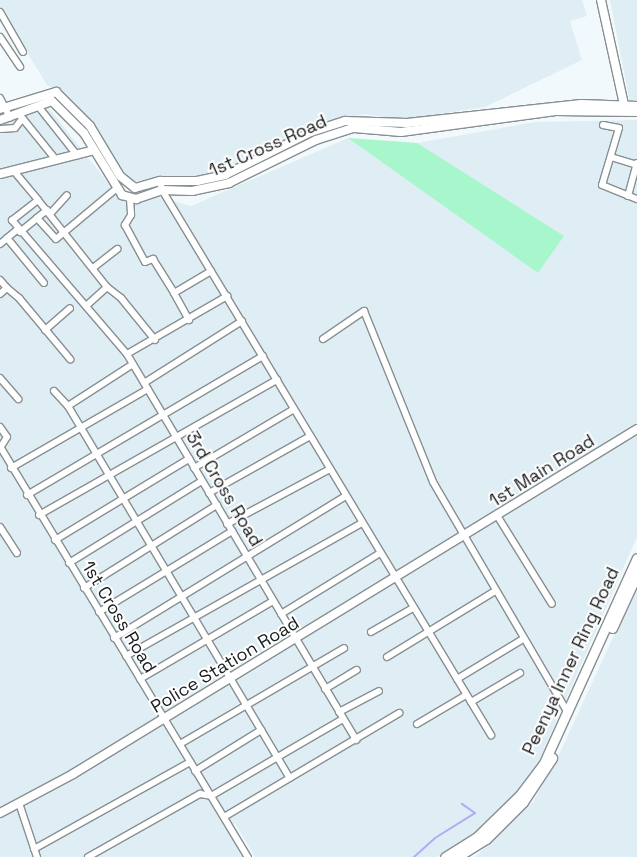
<!DOCTYPE html>
<style>
body{margin:0}
#map{position:relative;width:637px;height:857px;overflow:hidden;background:#f2f9fc;font-family:"Space Grotesk",sans-serif}
div>[style]{position:absolute}
[style*='--x']{left:calc(var(--x)*1px);top:calc(var(--y)*1px);width:calc(var(--w)*1px);rotate:calc(var(--a)*1deg)}
.built>*{inset:0;background:#dfeef4}
.green>*{inset:0;background:#a8f7cc}
.stream>*{height:2px;margin:-1px;padding:0 1px;transform-origin:1px;border-radius:1px;background:#b3aafa}
.roads{filter:drop-shadow(1px 0 #888f91) drop-shadow(-1px 0 #888f91) drop-shadow(0 1px #888f91) drop-shadow(0 -1px #888f91)}
.minor>*{height:6px;margin:-3px;padding:0 3px;transform-origin:3px;border-radius:3px;background:#fff}
.tertiary>*{height:8px;margin:-4px;padding:0 4px;transform-origin:4px;border-radius:4px;background:#fff}
.secondary>*{height:9px;margin:-4.5px;padding:0 4.5px;transform-origin:4.5px;border-radius:4.5px;background:#fff}
span{translate:-50% -50%;white-space:nowrap;text-align:center;line-height:1.15;-webkit-text-stroke:4px #fff;paint-order:stroke}
.street-label{font-size:18px;color:#191b1c}
</style>
<div id="map">
<div class="built">
<div style="clip-path:polygon(0 0,582px 0,587px 16px,570px 21px,582px 60px,485px 107px,401px 120px,365px 114px,336px 119px,207px 177px,164px 176px,128px 183px,104px 140px,61px 92px,47px 85px,0 8px)"></div>
<div style="clip-path:polygon(610px 0,637px 0,637px 104px,630px 103px)"></div>
<div style="clip-path:polygon(44px 102px,120px 198px,159px 197px,191px 206px,348px 138px,417px 143px,535px 122px,637px 120px,637px 537px,532px 777px,478px 832px,437px 857px,255px 857px,236px 825px,221px 819px,244px 857px,0 857px,0 122px)"></div>
<div style="clip-path:polygon(637px 585px,637px 857px,475px 857px,533px 802px,557px 759px)"></div>
</div>
<div class="green">
<div style="clip-path:polygon(348px 138px,417px 143px,564px 236px,538px 273px)"></div>
</div>
<div class="stream">
<div style="--x:414;--y:857;--w:28;--a:-42"></div>
<div style="--x:435;--y:838;--w:47;--a:-32"></div>
<div style="--x:475;--y:813;--w:16;--a:-145"></div>
</div>
<div class="roads">
<div class="minor">
<div style="--x:0;--y:12;--w:46;--a:60.1"></div>
<div style="--x:0;--y:37;--w:36;--a:56"></div>
<div style="--x:0;--y:98;--w:22;--a:63"></div>
<div style="--x:38;--y:106;--w:63;--a:51.5"></div>
<div style="--x:19;--y:114;--w:59;--a:51.2"></div>
<div style="--x:603;--y:125;--w:16;--a:11"></div>
<div style="--x:619;--y:128;--w:59;--a:106.6"></div>
<div style="--x:602;--y:185;--w:38;--a:22"></div>
<div style="--x:1;--y:129;--w:14;--a:-4"></div>
<div style="--x:15;--y:128;--w:11;--a:-52"></div>
<div style="--x:611;--y:157;--w:27;--a:17"></div>
<div style="--x:13;--y:170;--w:39;--a:50"></div>
<div style="--x:38;--y:200;--w:33;--a:142"></div>
<div style="--x:12;--y:220;--w:177;--a:49.4"></div>
<div style="--x:127;--y:354;--w:449;--a:59.3"></div>
<div style="--x:160;--y:181;--w:9;--a:77"></div>
<div style="--x:162;--y:190;--w:637;--a:58.88"></div>
<div style="--x:628;--y:196;--w:34;--a:-75"></div>
<div style="--x:130;--y:199;--w:16;--a:86"></div>
<div style="--x:131;--y:215;--w:12;--a:121"></div>
<div style="--x:125;--y:225;--w:42;--a:61.6"></div>
<div style="--x:145;--y:262;--w:9;--a:-21"></div>
<div style="--x:153;--y:259;--w:40;--a:58"></div>
<div style="--x:174;--y:293;--w:43;--a:-30.7"></div>
<div style="--x:38;--y:200;--w:111;--a:51.6"></div>
<div style="--x:107;--y:287;--w:18;--a:38"></div>
<div style="--x:121;--y:298;--w:54;--a:51"></div>
<div style="--x:47;--y:210;--w:13;--a:141"></div>
<div style="--x:37;--y:218;--w:28;--a:48"></div>
<div style="--x:56;--y:239;--w:80;--a:-39.9"></div>
<div style="--x:50;--y:214;--w:25;--a:-48"></div>
<div style="--x:20;--y:232;--w:22;--a:-39"></div>
<div style="--x:7;--y:238;--w:58;--a:50.6"></div>
<div style="--x:0;--y:244;--w:23;--a:-40"></div>
<div style="--x:93;--y:268;--w:31;--a:-38"></div>
<div style="--x:0;--y:280;--w:11;--a:49"></div>
<div style="--x:174;--y:293;--w:31;--a:61"></div>
<div style="--x:0;--y:294;--w:9;--a:-41"></div>
<div style="--x:7;--y:288;--w:16;--a:40"></div>
<div style="--x:19;--y:298;--w:80;--a:50.1"></div>
<div style="--x:86;--y:306;--w:28;--a:-42"></div>
<div style="--x:45;--y:330;--w:33;--a:-41"></div>
<div style="--x:323;--y:339;--w:50;--a:-34.3"></div>
<div style="--x:364;--y:311;--w:184;--a:68"></div>
<div style="--x:433;--y:482;--w:265;--a:59.7"></div>
<div style="--x:127;--y:354;--w:116;--a:-30.1"></div>
<div style="--x:0;--y:378;--w:28;--a:49"></div>
<div style="--x:144;--y:383;--w:116;--a:-32.3"></div>
<div style="--x:54;--y:391;--w:21;--a:47"></div>
<div style="--x:68;--y:406;--w:433;--a:59.2"></div>
<div style="--x:68;--y:406;--w:77;--a:-32.9"></div>
<div style="--x:0;--y:427;--w:12;--a:55"></div>
<div style="--x:7;--y:437;--w:13;--a:122"></div>
<div style="--x:1;--y:448;--w:478;--a:58.9"></div>
<div style="--x:11;--y:468;--w:158;--a:-30"></div>
<div style="--x:194;--y:468;--w:116;--a:-30.5"></div>
<div style="--x:209;--y:493;--w:116;--a:-29.4"></div>
<div style="--x:27;--y:495;--w:274;--a:-30.5"></div>
<div style="--x:39;--y:515;--w:274;--a:-29.6"></div>
<div style="--x:498;--y:517;--w:102;--a:58.2"></div>
<div style="--x:227;--y:524;--w:117;--a:-28.1"></div>
<div style="--x:0;--y:527;--w:31;--a:57"></div>
<div style="--x:55;--y:540;--w:157;--a:-31.2"></div>
<div style="--x:69;--y:563;--w:156;--a:-31.7"></div>
<div style="--x:84;--y:588;--w:157;--a:-32"></div>
<div style="--x:99;--y:612;--w:156;--a:-31.3"></div>
<div style="--x:281;--y:614;--w:116;--a:-31.6"></div>
<div style="--x:371;--y:632;--w:48;--a:-29.7"></div>
<div style="--x:114;--y:638;--w:272;--a:-31.5"></div>
<div style="--x:126;--y:656;--w:271;--a:-29.4"></div>
<div style="--x:387;--y:657;--w:127;--a:-31.4"></div>
<div style="--x:140;--y:679;--w:154;--a:-30.4"></div>
<div style="--x:457;--y:679;--w:77;--a:-31.2"></div>
<div style="--x:325;--y:689;--w:37;--a:-31"></div>
<div style="--x:471;--y:702;--w:57;--a:-30.6"></div>
<div style="--x:339;--y:712;--w:45;--a:-27.7"></div>
<div style="--x:417;--y:724;--w:57;--a:-30.6"></div>
<div style="--x:180;--y:744;--w:190;--a:-30.3"></div>
<div style="--x:195;--y:771;--w:78;--a:-31.8"></div>
<div style="--x:19;--y:803;--w:57;--a:71.6"></div>
<div style="--x:224;--y:817;--w:204;--a:-30.7"></div>
<div style="--x:34;--y:849;--w:179;--a:-29.1"></div>
<div style="--x:88;--y:857;--w:129;--a:-29.4"></div>
<div style="--x:200;--y:794;--w:11;--a:10"></div>
<div style="--x:211;--y:796;--w:153;--a:-30.3"></div>
</div>
<div class="tertiary">
<div style="--x:601;--y:0;--w:112;--a:77.6"></div>
<div style="--x:0;--y:109;--w:59;--a:-16.9"></div>
<div style="--x:56;--y:92;--w:48;--a:45"></div>
<div style="--x:90;--y:126;--w:58;--a:59"></div>
<div style="--x:120;--y:176;--w:19;--a:39"></div>
<div style="--x:135;--y:188;--w:26;--a:-16"></div>
<div style="--x:160;--y:181;--w:37;--a:0"></div>
<div style="--x:197;--y:181;--w:29;--a:-12"></div>
<div style="--x:225;--y:175;--w:96;--a:-26.6"></div>
<div style="--x:311;--y:132;--w:36;--a:-18"></div>
<div style="--x:345;--y:121;--w:62;--a:1.8"></div>
<div style="--x:407;--y:123;--w:175;--a:-6.2"></div>
<div style="--x:581;--y:104;--w:56;--a:2"></div>
<div style="--x:0;--y:120;--w:55;--a:-20.1"></div>
<div style="--x:52;--y:101;--w:45;--a:45"></div>
<div style="--x:84;--y:133;--w:73;--a:58.5"></div>
<div style="--x:122;--y:195;--w:15;--a:16"></div>
<div style="--x:136;--y:199;--w:28;--a:-19"></div>
<div style="--x:162;--y:190;--w:30;--a:2"></div>
<div style="--x:192;--y:191;--w:38;--a:-12"></div>
<div style="--x:229;--y:183;--w:97;--a:-26.3"></div>
<div style="--x:316;--y:140;--w:40;--a:-18"></div>
<div style="--x:354;--y:128;--w:47;--a:4.9"></div>
<div style="--x:401;--y:132;--w:156;--a:-7.7"></div>
<div style="--x:556;--y:111;--w:81;--a:0.7"></div>
<div style="--x:0;--y:174;--w:97;--a:-14.3"></div>
<div style="--x:0;--y:813;--w:83;--a:-28.1"></div>
<div style="--x:73;--y:774;--w:661;--a:-31.45"></div>
</div>
<div class="secondary">
<div style="--x:612;--y:628;--w:60;--a:-65.2"></div>
<div style="--x:445;--y:857;--w:38;--a:-32"></div>
<div style="--x:477;--y:837;--w:60;--a:-44.3"></div>
<div style="--x:520;--y:795;--w:38;--a:-53"></div>
<div style="--x:543;--y:765;--w:227;--a:-65.6"></div>
<div style="--x:457;--y:857;--w:34;--a:-32"></div>
<div style="--x:486;--y:839;--w:52;--a:-45"></div>
<div style="--x:523;--y:802;--w:53;--a:-56.6"></div>
</div>
</div>
<div class="street-label">
<span style="left:268px;top:146px;rotate:-24deg">1st Cross Road</span>
<span style="left:542px;top:471px;rotate:-32deg">1st Main Road</span>
<span style="left:224px;top:489px;rotate:59deg">3rd Cross Road</span>
<span style="left:119px;top:617px;rotate:59deg">1st Cross Road</span>
<span style="left:571px;top:661px;rotate:-65deg">Peenya Inner Ring Road</span>
<span style="left:225px;top:665px;rotate:-31deg">Police Station Road</span>
</div>
</div>
